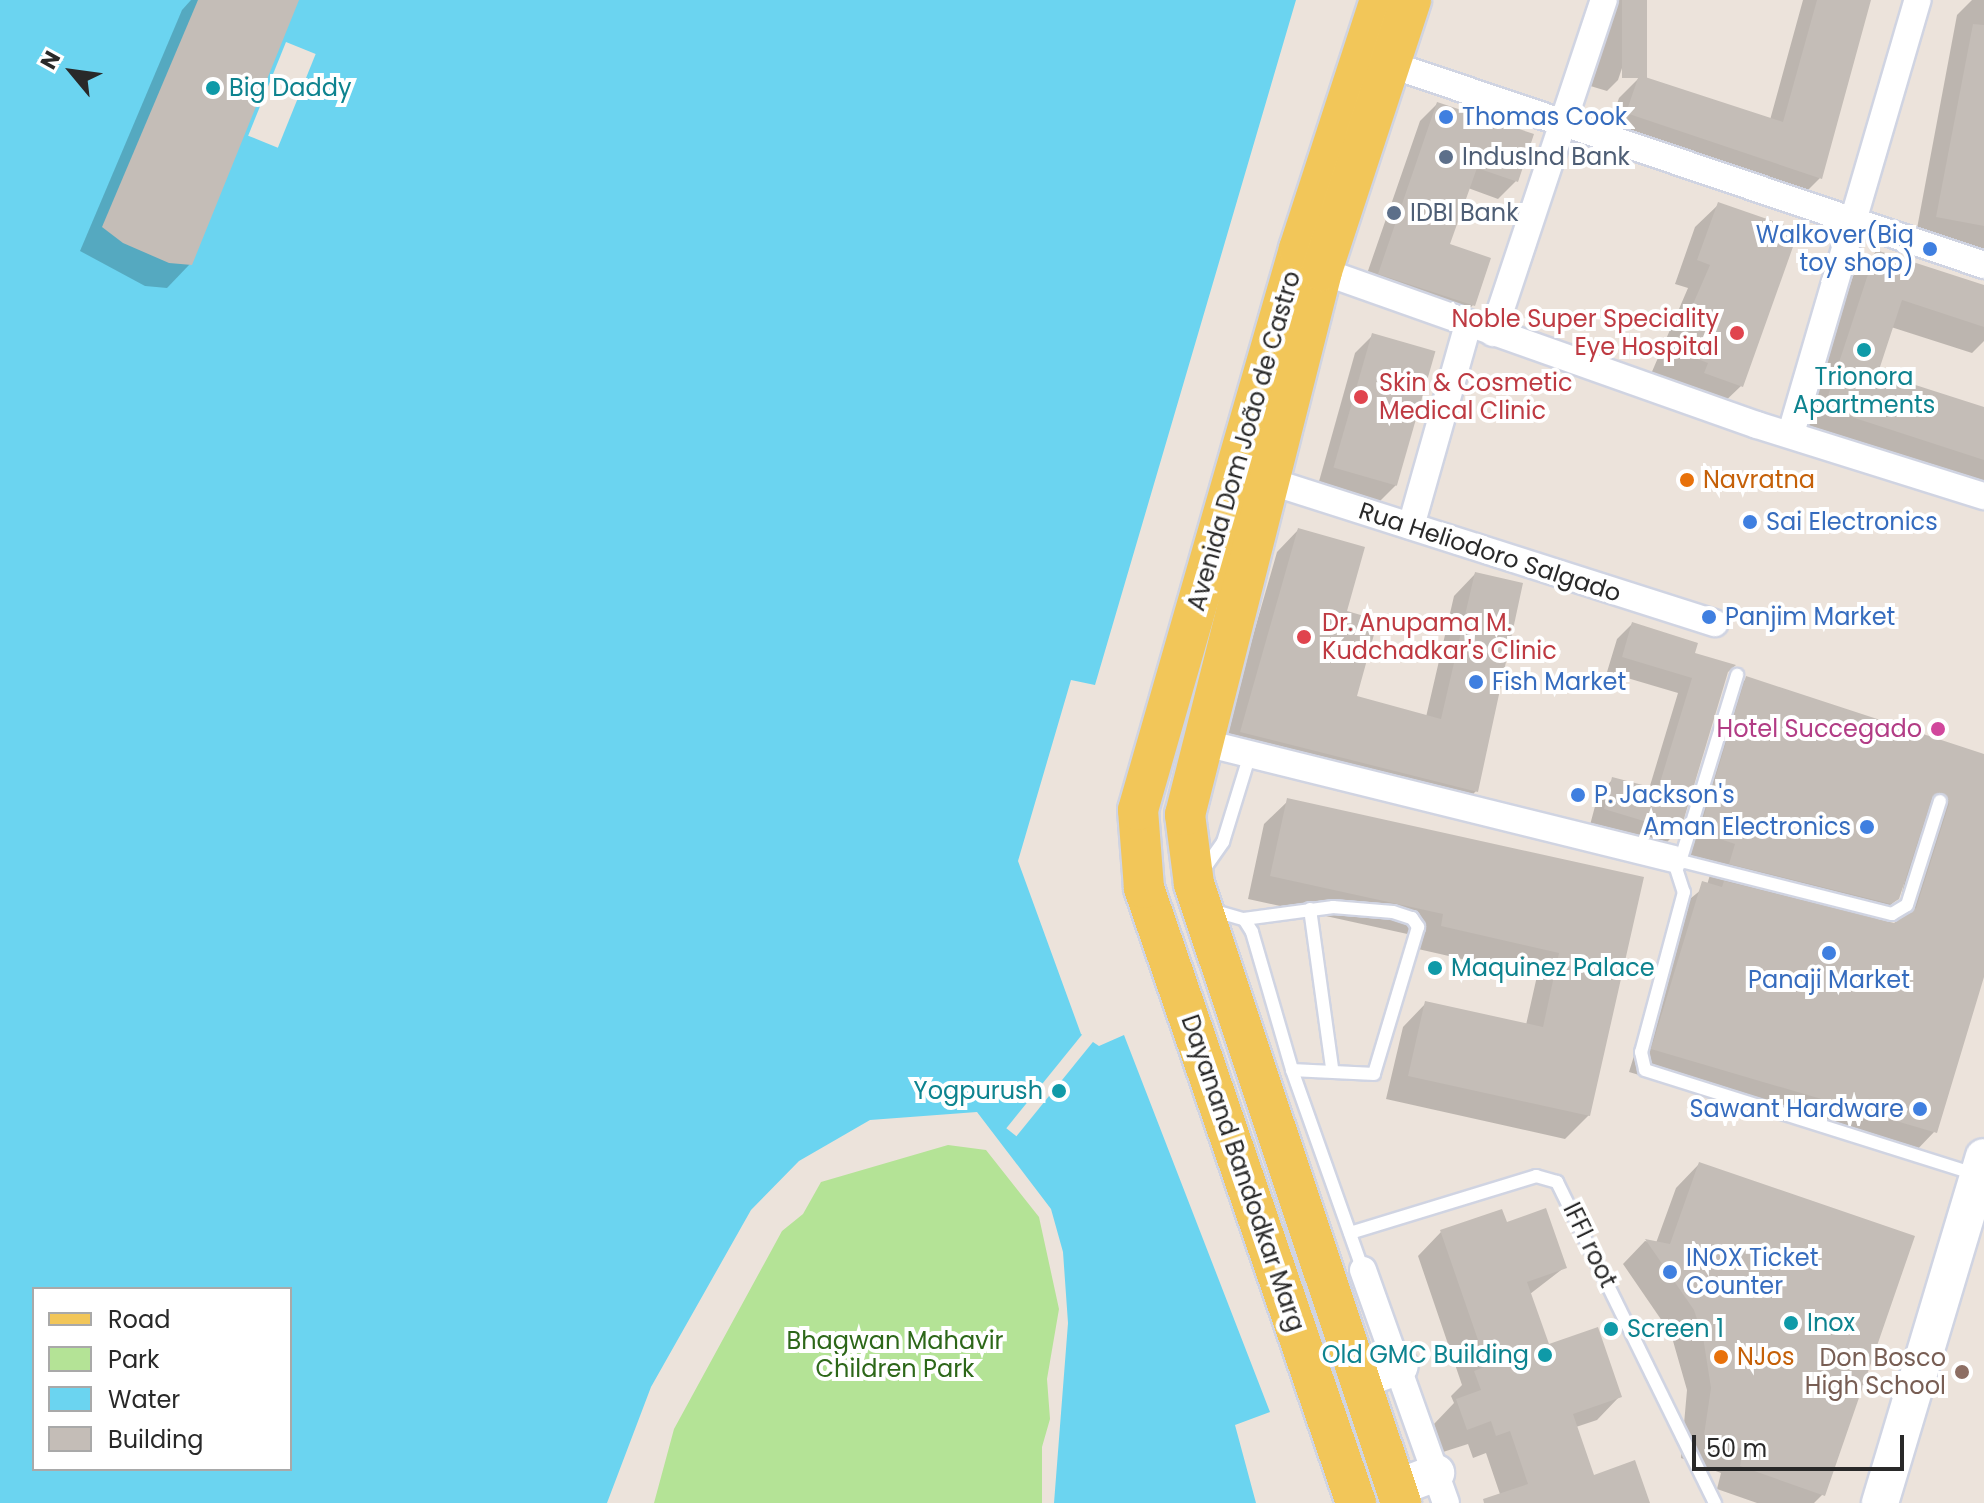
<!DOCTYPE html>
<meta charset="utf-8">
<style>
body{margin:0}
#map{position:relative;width:1984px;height:1503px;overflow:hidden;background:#ece3db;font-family:Poppins,sans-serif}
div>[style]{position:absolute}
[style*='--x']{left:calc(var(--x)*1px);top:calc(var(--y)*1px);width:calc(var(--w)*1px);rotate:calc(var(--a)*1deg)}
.green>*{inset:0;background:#b4e396}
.water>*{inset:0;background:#6bd4f0}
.pier>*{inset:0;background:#ece3db;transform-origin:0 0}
.shadow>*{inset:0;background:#0003}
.building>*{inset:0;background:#c4bdb7;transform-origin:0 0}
.roads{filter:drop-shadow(2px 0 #d0d4e2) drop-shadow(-2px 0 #d0d4e2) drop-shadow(0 2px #d0d4e2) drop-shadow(0 -2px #d0d4e2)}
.lane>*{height:12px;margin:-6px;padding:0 6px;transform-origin:6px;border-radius:6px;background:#fff}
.street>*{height:26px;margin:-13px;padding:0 13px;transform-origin:13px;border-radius:13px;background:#fff}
.secondary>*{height:36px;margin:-18px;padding:0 18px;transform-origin:18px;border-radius:18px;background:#fff}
.primary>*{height:40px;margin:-20px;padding:0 20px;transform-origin:20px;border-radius:20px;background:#f2c659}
.dots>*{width:22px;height:22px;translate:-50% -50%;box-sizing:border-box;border:4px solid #fff;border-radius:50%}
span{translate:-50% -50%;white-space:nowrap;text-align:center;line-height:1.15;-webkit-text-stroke:8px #fff;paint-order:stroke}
.culture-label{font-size:24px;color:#0d838f}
.left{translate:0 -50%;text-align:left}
.right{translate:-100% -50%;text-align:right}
.shop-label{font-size:24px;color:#366cbe}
.service-label{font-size:24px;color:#4e5e75}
.health-label{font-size:24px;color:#be3a42}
.street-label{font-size:24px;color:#292929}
.food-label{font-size:24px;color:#c56008}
.hotel-label{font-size:24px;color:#b23c85}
.park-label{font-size:24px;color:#2d6719}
.education-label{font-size:24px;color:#785e54}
.legend{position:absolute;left:32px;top:1287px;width:260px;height:184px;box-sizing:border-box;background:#fff;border:2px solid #a9a9a9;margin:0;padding:10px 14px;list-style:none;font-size:24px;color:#292929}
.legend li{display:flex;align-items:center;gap:16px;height:40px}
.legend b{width:40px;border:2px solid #a9a9a9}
.north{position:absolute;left:32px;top:32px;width:80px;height:80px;-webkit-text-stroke:6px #fff;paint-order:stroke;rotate:299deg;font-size:22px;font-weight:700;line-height:32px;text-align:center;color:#292929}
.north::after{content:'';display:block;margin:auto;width:28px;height:36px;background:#292929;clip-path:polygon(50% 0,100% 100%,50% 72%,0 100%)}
.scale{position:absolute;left:1692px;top:1435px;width:212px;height:36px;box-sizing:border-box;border:4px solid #292929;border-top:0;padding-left:10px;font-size:24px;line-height:28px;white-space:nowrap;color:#292929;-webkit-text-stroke:6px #fff;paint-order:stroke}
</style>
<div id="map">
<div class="green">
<div style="clip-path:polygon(948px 1145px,986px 1150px,1039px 1217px,1059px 1309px,1047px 1379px,1050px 1419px,1042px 1447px,1042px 1503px,654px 1503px,674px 1429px,782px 1231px,803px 1214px,821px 1182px)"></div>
</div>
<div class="water">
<div style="clip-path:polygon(evenodd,0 0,1296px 0,1095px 685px,1071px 680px,1018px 861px,1081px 1034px,1099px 1046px,1124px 1035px,1270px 1412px,1235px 1425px,1256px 1503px,1054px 1503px,1068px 1323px,1063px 1252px,1051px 1209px,977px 1112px,870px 1120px,799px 1161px,751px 1210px,651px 1387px,607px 1503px,0 1503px,0 0,34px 1289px,290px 1289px,290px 1469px,34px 1469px,34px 1289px)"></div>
</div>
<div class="pier">
<div style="left:286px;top:42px;width:32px;height:101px;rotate:22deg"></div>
<div style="left:1085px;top:1031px;width:13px;height:125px;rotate:39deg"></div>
</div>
<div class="shadow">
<div style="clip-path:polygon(191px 0,297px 0,190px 264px,167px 288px,145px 286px,80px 251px,182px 10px)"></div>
<div style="clip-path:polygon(1616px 0,1645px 0,1618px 80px,1607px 91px,1587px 85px)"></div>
<div style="clip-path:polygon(1803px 0,1869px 0,1820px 178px,1799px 199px,1607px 133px,1619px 98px,1640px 77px,1770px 120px)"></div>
<div style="clip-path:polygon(1972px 0,1984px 0,1984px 252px,1915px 239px,1957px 15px)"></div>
<div style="clip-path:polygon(1437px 104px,1531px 136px,1516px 181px,1498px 199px,1468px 188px,1448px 246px,1489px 259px,1473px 305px,1455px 323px,1361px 291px,1420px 121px)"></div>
<div style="clip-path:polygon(1719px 204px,1741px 386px,1717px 409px,1651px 374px,1688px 288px,1675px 284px,1695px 227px)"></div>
<div style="clip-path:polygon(1876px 252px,1984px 287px,1984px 341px,1972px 353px,1891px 327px,1876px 374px,1984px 409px,1984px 491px,1802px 431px,1853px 276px)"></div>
<div style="clip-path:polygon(1373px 335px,1396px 485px,1379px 502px,1318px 485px,1355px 353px)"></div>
<div style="clip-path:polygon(1298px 530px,1354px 697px,1426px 717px,1454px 596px,1475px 574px,1476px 791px,1455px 813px,1219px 754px,1277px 552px)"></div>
<div style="clip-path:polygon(1632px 624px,1727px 671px,1678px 831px,1663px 846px,1590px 825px,1598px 795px,1613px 779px,1649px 789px,1678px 693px,1607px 672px,1617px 639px)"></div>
<div style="clip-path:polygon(evenodd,1746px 679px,1984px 757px,1984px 970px,1935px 1131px,1912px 1155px,1629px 1072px,1680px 907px,1707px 885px,1712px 868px,1676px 855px,1723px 702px,1746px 679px,1908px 865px,1895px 925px,1875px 920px,1898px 898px,1908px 865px)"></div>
<div style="clip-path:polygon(1288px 801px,1642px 879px,1589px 1115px,1565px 1139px,1386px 1099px,1403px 1027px,1426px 1003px,1526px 1025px,1537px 976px,1418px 949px,1421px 937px,1248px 899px,1264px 824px)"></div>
<div style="clip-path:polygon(1699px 1164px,1823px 1494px,1814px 1503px,1757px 1503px,1717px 1489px,1721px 1473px,1681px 1458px,1687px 1390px,1671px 1334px,1623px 1264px,1645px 1241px,1656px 1243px,1676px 1188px)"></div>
<div style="clip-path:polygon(1506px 1224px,1565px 1267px,1530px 1294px,1548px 1346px,1620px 1396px,1597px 1420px,1576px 1427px,1593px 1477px,1648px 1503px,1503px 1503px,1486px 1453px,1473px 1458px,1468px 1444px,1443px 1452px,1434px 1424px,1454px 1403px,1451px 1396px,1462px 1385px,1418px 1256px,1441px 1232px)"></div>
</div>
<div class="building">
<div style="clip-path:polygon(198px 0,299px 0,192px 265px,169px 263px,123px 243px,102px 227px)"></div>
<div style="left:1622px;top:0;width:25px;height:78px"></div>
<div style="clip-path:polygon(1817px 0,1871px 0,1822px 179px,1626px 113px,1639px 75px,1783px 122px)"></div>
<div style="clip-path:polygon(1973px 24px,1984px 25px,1984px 226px,1936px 217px)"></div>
<div style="clip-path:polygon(1437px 102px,1534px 134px,1518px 182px,1477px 168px,1450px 244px,1491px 258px,1475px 306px,1378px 274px)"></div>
<div style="clip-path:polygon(1718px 202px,1799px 230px,1743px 387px,1704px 373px,1708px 363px,1673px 350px,1710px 265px,1697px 260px)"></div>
<div style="clip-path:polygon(1876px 250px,1984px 285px,1984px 327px,1902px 300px,1878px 373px,1984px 407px,1984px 460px,1824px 408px)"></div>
<div style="left:1372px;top:333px;width:66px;height:140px;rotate:16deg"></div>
<div style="clip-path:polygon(1298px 528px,1365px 547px,1347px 611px,1378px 620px,1357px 696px,1441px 719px,1475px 572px,1523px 583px,1478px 792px,1240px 732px)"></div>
<div style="clip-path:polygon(1632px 622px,1698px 643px,1695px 653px,1736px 665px,1728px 672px,1680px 832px,1604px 809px,1612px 777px,1658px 789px,1692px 678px,1622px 657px)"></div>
<div style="clip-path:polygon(1746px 676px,1984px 754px,1984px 977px,1937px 1133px,1651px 1049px,1702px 881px,1722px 887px,1724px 881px,1894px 923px,1916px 908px,1949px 804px,1943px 793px,1932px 798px,1899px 899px,1891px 904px,1729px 864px,1735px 844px,1699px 832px)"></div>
<div style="clip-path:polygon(1287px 798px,1644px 877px,1590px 1116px,1408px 1076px,1425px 1001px,1543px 1027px,1559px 953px,1441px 926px,1443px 914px,1270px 876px)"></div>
<div style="clip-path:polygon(1699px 1162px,1915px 1236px,1825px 1496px,1740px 1466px,1743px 1449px,1704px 1435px,1711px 1388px,1703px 1337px,1694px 1310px,1645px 1239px,1670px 1244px)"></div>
<div style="clip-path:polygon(1546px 1208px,1567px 1268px,1527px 1282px,1549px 1344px,1598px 1327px,1622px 1397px,1573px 1414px,1594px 1475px,1635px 1460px,1650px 1503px,1484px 1503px,1483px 1499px,1528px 1484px,1510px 1431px,1496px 1436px,1491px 1421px,1467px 1430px,1456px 1399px,1481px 1390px,1474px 1371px,1487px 1366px,1440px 1230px,1502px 1209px,1507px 1222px)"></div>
</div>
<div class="roads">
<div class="lane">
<div style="--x:1673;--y:859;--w:35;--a:72"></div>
<div style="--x:1684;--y:892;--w:166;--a:105"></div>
<div style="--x:1641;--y:1052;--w:18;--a:77"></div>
<div style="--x:1645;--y:1070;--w:346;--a:17.5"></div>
<div style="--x:1673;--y:859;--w:226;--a:14.1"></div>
<div style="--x:1892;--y:914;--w:17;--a:-31"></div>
<div style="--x:1907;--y:905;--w:109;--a:-72.4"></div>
<div style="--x:1679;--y:865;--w:199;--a:-73"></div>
<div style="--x:1202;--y:872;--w:37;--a:-55"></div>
<div style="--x:1223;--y:842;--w:92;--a:-72.9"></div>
<div style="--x:1208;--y:909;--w:37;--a:16"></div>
<div style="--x:1244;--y:919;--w:15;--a:58"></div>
<div style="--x:1252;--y:932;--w:144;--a:73.8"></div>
<div style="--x:1292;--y:1070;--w:212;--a:70.5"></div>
<div style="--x:1310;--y:909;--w:161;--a:82.1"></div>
<div style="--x:1244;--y:919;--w:90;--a:-7.7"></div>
<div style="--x:1333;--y:907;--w:60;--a:4.8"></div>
<div style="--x:1393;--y:912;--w:20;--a:18"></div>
<div style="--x:1412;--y:918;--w:11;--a:56"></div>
<div style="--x:1418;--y:927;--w:153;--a:106.7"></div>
<div style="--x:1374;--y:1074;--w:82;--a:-177.2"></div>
<div style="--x:1350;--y:1233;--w:195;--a:-17"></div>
<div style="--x:1536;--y:1176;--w:22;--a:16"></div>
<div style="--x:1557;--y:1182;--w:358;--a:63.8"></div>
</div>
<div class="street">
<div style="--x:1389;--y:64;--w:628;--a:18.67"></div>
<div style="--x:1322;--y:271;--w:461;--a:19.5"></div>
<div style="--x:1757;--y:425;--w:238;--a:17.4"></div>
<div style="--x:1493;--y:333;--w:351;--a:-71.6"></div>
<div style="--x:1791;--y:433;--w:451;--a:-73.7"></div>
<div style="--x:1266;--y:480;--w:471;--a:17.7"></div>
<div style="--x:1411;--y:526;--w:209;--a:-74.2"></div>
<div style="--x:1205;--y:743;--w:482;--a:13.9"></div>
<div style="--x:1363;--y:1270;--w:247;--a:70.4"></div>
</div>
<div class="secondary">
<div style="--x:1360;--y:1380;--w:42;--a:-19.3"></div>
<div style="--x:1396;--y:1488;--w:43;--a:-20.6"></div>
<div style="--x:1880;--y:1503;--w:361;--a:-73.3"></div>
</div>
<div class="primary">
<div style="--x:1356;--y:1503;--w:651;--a:-109.02"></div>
<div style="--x:1144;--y:888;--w:78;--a:-94.4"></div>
<div style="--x:1138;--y:810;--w:584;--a:-73.99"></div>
<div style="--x:1299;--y:249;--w:262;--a:-72"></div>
<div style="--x:1401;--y:1503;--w:653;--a:-108.49"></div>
<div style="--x:1194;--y:884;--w:70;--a:-97.4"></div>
<div style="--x:1185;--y:815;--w:561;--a:-75.86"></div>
<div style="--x:1322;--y:271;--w:285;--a:-71.8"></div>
</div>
</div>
<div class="dots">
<div style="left:213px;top:88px;background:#0f9aa8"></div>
<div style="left:1446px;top:117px;background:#3f7fe0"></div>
<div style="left:1446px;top:157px;background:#5c6f8a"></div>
<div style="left:1394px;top:213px;background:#5c6f8a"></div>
<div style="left:1930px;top:249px;background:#3f7fe0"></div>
<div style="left:1737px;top:333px;background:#e0444e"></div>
<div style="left:1864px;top:350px;background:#0f9aa8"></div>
<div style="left:1361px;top:397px;background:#e0444e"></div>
<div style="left:1687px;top:480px;background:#e8710a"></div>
<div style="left:1750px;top:522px;background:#3f7fe0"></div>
<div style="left:1709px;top:617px;background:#3f7fe0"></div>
<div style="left:1304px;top:637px;background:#e0444e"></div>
<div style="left:1476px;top:682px;background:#3f7fe0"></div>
<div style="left:1938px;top:729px;background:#d1479c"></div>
<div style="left:1578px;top:795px;background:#3f7fe0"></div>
<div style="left:1867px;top:827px;background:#3f7fe0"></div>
<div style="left:1829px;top:953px;background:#3f7fe0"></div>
<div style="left:1435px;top:968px;background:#0f9aa8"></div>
<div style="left:1059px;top:1091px;background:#0f9aa8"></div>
<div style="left:1920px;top:1109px;background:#3f7fe0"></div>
<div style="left:1670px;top:1272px;background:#3f7fe0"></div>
<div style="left:1791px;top:1323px;background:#0f9aa8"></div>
<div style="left:1611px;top:1329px;background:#0f9aa8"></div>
<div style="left:1545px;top:1355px;background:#0f9aa8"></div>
<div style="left:1721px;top:1357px;background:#e8710a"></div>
<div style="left:1962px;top:1372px;background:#8d6e63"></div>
</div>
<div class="culture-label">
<span class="left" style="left:229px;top:88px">Big Daddy</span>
<span style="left:1864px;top:391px">Trionora<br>Apartments</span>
<span class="left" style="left:1451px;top:968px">Maquinez Palace</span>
<span class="right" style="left:1043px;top:1091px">Yogpurush</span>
<span class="left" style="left:1807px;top:1323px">Inox</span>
<span class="left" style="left:1627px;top:1329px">Screen 1</span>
<span class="right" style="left:1529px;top:1355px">Old GMC Building</span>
</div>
<div class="shop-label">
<span class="left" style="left:1462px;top:117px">Thomas Cook</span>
<span class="right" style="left:1914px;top:249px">Walkover(Big<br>toy shop)</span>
<span class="left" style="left:1766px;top:522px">Sai Electronics</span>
<span class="left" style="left:1725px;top:617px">Panjim Market</span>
<span class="left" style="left:1492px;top:682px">Fish Market</span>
<span class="left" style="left:1594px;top:795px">P. Jackson's</span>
<span class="right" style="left:1851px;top:827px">Aman Electronics</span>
<span style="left:1829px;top:980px">Panaji Market</span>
<span class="right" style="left:1904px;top:1109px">Sawant Hardware</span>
<span class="left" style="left:1686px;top:1272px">INOX Ticket<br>Counter</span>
</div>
<div class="service-label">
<span class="left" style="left:1462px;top:157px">IndusInd Bank</span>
<span class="left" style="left:1410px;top:213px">IDBI Bank</span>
</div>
<div class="health-label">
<span class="right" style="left:1719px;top:333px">Noble Super Speciality<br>Eye Hospital</span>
<span class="left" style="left:1379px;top:397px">Skin &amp; Cosmetic<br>Medical Clinic</span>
<span class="left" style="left:1322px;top:637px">Dr. Anupama M.<br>Kudchadkar's Clinic</span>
</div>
<div class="street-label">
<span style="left:1244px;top:441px;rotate:-74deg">Avenida Dom João de Castro</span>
<span style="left:1490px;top:552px;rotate:18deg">Rua Heliodoro Salgado</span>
<span style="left:1243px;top:1173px;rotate:71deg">Dayanand Bandodkar Marg</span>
<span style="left:1590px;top:1245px;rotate:64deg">IFFI root</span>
</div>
<div class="food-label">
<span class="left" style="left:1703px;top:480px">Navratna</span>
<span class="left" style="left:1737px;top:1357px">NJos</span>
</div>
<div class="hotel-label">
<span class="right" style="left:1922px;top:729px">Hotel Succegado</span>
</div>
<div class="park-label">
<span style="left:895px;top:1355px">Bhagwan Mahavir<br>Children Park</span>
</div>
<div class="education-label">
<span class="right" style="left:1946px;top:1372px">Don Bosco<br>High School</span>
</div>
<ul class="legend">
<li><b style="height:10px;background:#f2c659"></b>Road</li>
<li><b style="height:22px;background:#b4e396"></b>Park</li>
<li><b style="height:22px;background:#6bd4f0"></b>Water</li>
<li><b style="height:22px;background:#c4bdb7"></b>Building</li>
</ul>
<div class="north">N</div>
<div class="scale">50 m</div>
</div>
